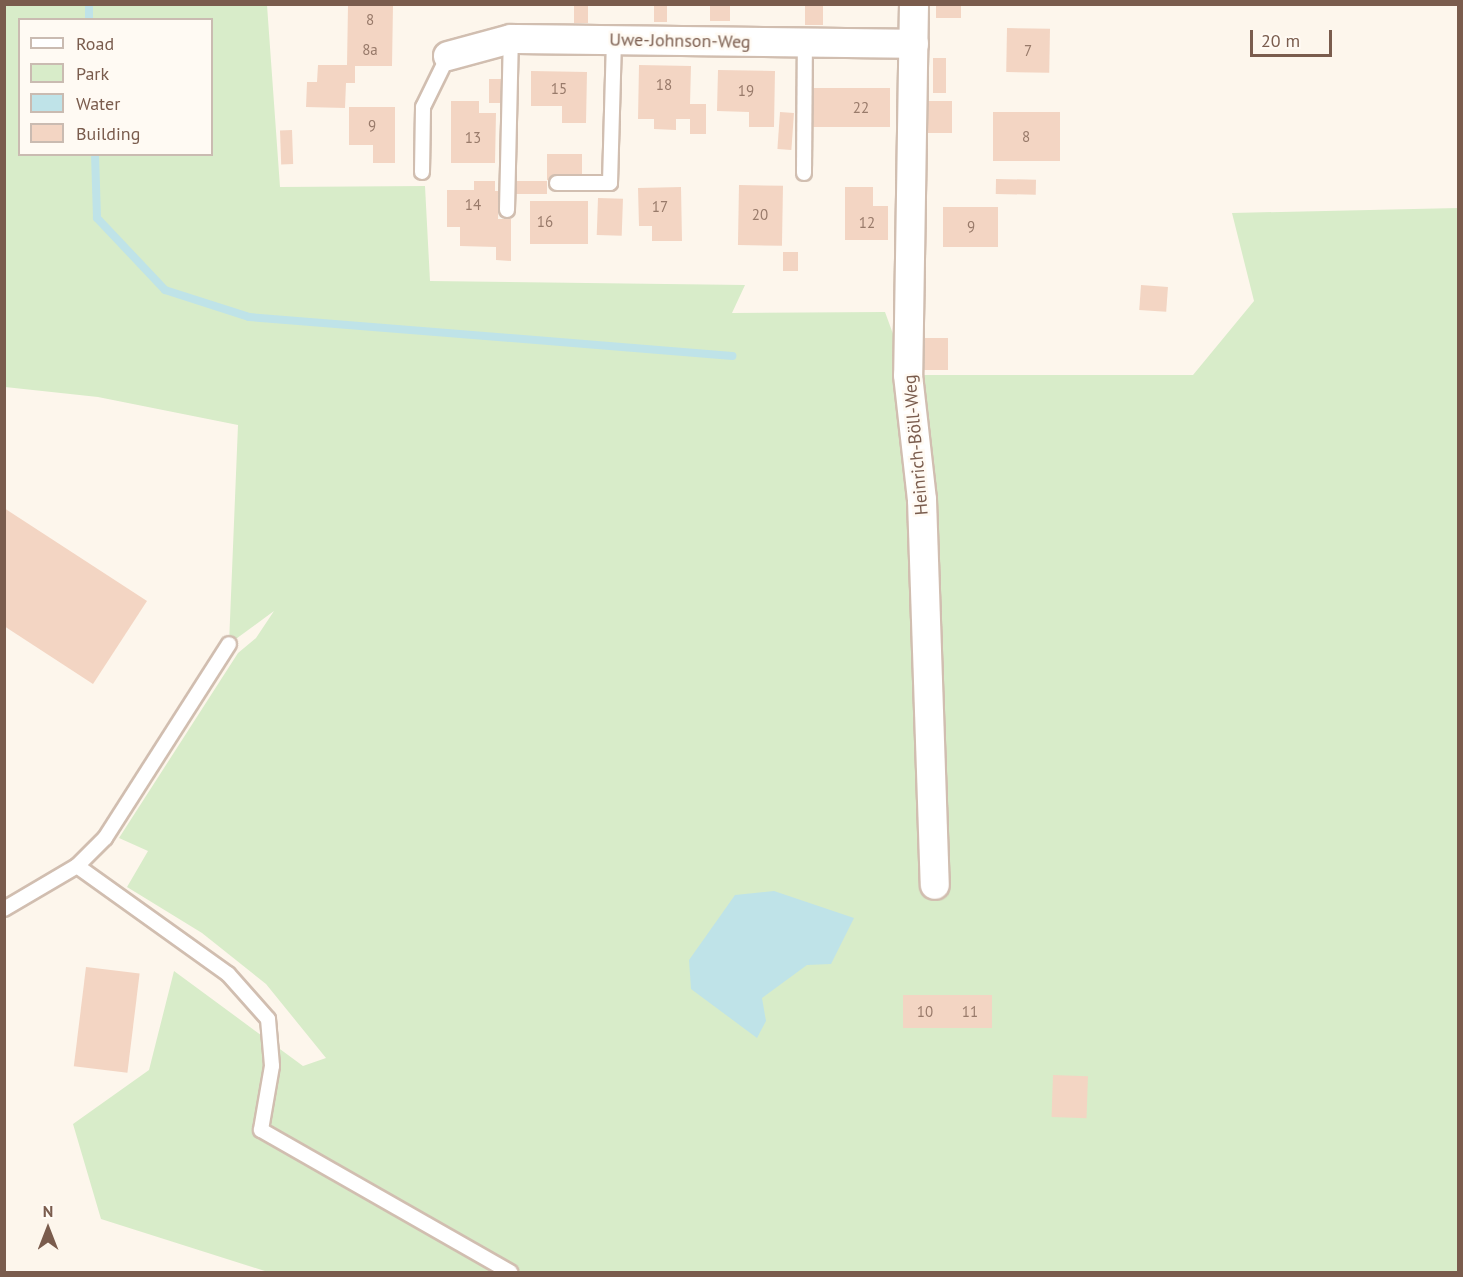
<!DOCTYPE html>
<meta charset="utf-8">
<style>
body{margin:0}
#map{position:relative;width:1463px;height:1277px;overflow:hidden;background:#fdf6ec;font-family:"PT Sans",sans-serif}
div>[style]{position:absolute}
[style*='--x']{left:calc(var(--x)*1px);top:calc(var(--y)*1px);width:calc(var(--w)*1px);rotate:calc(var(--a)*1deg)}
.green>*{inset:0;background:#d8ecc9}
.water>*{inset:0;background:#bfe3e8}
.stream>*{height:8px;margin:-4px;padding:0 4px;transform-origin:4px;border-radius:4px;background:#bfe3e8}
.building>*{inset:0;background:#f3d5c3;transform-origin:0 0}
.roads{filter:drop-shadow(2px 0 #d1beb0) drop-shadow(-2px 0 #d1beb0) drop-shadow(0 2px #d1beb0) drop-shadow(0 -2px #d1beb0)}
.service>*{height:14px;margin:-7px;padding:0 7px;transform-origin:7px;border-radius:7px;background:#fff}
.minor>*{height:28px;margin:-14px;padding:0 14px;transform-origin:14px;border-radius:14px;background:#fff}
span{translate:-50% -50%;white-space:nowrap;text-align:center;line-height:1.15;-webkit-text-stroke:5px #fffaf3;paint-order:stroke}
.number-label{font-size:15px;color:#987a6a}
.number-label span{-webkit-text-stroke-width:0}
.street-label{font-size:18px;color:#7a5c4d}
.frame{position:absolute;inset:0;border:6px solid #7a5c4d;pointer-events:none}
.legend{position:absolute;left:18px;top:18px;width:195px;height:138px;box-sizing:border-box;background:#fffaf3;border:2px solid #cabbb1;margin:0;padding:8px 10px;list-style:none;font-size:18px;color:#7a5c4d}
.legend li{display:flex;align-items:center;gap:12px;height:30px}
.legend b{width:30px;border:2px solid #cabbb1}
.north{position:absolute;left:18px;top:1199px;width:60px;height:60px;-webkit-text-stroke:4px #fffaf3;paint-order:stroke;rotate:0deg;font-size:16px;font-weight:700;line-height:24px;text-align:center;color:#7a5c4d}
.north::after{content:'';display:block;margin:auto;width:21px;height:27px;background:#7a5c4d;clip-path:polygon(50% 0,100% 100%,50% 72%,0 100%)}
.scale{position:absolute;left:1250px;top:30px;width:82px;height:27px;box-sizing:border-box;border:3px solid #7a5c4d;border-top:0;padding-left:8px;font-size:18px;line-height:21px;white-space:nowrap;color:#7a5c4d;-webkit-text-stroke:4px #fffaf3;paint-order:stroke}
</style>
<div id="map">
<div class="green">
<div style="clip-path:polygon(evenodd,5px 5px,267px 5px,280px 187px,425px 186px,430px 281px,745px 285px,732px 313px,885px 312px,908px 375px,1193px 375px,1254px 301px,1232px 213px,1458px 208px,1458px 1272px,268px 1272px,101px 1219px,73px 1124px,149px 1070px,174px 971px,303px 1066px,326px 1058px,266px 984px,202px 933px,127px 887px,148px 851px,119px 838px,238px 653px,256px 638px,274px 611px,229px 644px,238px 425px,98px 397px,5px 387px,5px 5px,20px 20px,212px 20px,212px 154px,20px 154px,20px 20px)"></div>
</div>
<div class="water">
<div style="clip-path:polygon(774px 891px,854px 918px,831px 964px,807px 965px,762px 998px,766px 1021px,757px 1038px,691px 989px,689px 960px,735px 895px)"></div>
</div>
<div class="stream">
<div style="--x:89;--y:4;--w:16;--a:90"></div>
<div style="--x:95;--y:154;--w:64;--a:88.2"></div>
<div style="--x:97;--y:218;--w:99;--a:46.6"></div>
<div style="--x:165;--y:290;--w:88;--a:17.8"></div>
<div style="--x:249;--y:317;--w:485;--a:4.6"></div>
</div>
<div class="building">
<div style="left:574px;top:4px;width:14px;height:19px"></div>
<div style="left:654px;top:4px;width:13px;height:18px"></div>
<div style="left:710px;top:4px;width:20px;height:17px"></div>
<div style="left:805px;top:4px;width:18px;height:21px"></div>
<div style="left:936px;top:4px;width:25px;height:14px"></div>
<div style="clip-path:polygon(348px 5px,393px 5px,392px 66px,355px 66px,355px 83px,346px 83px,345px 108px,306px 107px,307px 82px,317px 82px,318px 65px,347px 65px)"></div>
<div style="left:1007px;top:28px;width:43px;height:44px;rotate:1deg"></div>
<div style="left:933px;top:58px;width:13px;height:35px"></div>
<div style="clip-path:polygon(639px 65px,691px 66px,690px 104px,706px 104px,706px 134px,690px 134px,690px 119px,676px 119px,676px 130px,654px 129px,654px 119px,638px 119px)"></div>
<div style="clip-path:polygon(718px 70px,775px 71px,774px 127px,749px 127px,749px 112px,717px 111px)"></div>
<div style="clip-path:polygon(531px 71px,587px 72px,586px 123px,562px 123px,562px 106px,531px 106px)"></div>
<div style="left:489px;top:79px;width:15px;height:24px"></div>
<div style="left:812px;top:88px;width:78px;height:39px"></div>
<div style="clip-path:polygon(451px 101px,479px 101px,479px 113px,496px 113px,495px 163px,451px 163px)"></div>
<div style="left:928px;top:101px;width:24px;height:32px"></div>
<div style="clip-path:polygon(349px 107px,395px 107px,395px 163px,373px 163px,373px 145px,349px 145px)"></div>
<div style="left:780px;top:112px;width:14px;height:37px;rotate:4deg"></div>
<div style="left:993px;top:112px;width:67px;height:49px"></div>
<div style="left:292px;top:130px;width:34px;height:12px;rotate:88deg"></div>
<div style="left:547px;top:154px;width:35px;height:26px"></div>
<div style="left:996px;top:179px;width:40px;height:15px;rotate:1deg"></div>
<div style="clip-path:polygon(474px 181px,495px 181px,495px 191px,499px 191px,498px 219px,511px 219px,511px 261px,496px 260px,496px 247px,460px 246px,460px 227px,447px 227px,447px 190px,474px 190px)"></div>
<div style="left:513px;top:181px;width:34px;height:13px"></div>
<div style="left:739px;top:185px;width:44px;height:60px;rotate:1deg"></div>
<div style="clip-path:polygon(681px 187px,682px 241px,652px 241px,652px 226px,639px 226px,638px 188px)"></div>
<div style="clip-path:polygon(845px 187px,873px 187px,873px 206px,888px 206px,888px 240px,845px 240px)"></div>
<div style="left:598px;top:198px;width:25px;height:37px;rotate:2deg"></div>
<div style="left:530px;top:201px;width:58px;height:43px"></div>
<div style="left:943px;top:207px;width:55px;height:40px"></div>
<div style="left:783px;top:252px;width:15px;height:19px"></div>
<div style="left:1141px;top:285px;width:27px;height:25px;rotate:4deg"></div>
<div style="left:920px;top:338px;width:28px;height:32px"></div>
<div style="clip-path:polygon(4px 508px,147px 601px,93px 684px,4px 626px)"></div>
<div style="left:86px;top:967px;width:54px;height:100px;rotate:7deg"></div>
<div style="left:903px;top:995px;width:89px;height:33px"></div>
<div style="left:1053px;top:1075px;width:35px;height:42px;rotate:2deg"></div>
</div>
<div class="roads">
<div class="service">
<div style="--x:422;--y:172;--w:65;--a:-89.1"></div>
<div style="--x:423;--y:107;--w:57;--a:-63.9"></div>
<div style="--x:804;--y:173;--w:130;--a:-89.6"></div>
<div style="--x:557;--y:183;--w:53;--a:0"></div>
<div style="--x:610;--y:183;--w:143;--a:-88.4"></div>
<div style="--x:507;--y:210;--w:171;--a:-88.7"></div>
<div style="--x:77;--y:866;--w:186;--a:35.6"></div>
<div style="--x:228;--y:974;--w:60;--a:48.4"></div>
<div style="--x:268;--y:1019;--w:47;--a:85.1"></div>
<div style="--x:272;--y:1066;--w:65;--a:99.8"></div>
<div style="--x:261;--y:1130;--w:287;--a:29.7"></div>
<div style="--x:4;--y:909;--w:85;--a:-30.5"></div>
<div style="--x:77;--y:866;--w:40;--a:-45"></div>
<div style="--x:105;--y:838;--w:230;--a:-57.4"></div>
</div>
<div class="minor">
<div style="--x:914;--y:4;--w:371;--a:90.9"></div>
<div style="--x:908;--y:375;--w:126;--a:83.6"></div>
<div style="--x:922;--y:500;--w:385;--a:88.1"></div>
<div style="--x:448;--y:56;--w:65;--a:-15.1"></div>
<div style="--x:511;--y:39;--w:403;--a:0.7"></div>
</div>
</div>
<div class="number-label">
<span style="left:370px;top:20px">8</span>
<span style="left:370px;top:50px">8a</span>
<span style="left:1028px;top:51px">7</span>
<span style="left:664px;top:85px">18</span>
<span style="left:559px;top:89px">15</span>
<span style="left:746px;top:91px">19</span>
<span style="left:861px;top:108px">22</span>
<span style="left:372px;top:126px">9</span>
<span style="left:1026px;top:137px">8</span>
<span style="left:473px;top:138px">13</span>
<span style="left:473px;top:205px">14</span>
<span style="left:660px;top:207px">17</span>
<span style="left:760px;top:215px">20</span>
<span style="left:545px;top:222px">16</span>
<span style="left:867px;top:223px">12</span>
<span style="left:971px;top:227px">9</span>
<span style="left:925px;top:1012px">10</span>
<span style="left:970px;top:1012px">11</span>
</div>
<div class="street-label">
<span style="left:680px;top:41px;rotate:1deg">Uwe-Johnson-Weg</span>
<span style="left:916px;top:445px;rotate:-95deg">Heinrich-Böll-Weg</span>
</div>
<div class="frame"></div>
<ul class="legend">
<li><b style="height:8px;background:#fff"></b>Road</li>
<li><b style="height:16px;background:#d8ecc9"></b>Park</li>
<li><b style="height:16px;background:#bfe3e8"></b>Water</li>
<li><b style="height:16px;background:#f3d5c3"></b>Building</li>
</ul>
<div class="north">N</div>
<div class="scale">20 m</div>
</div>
